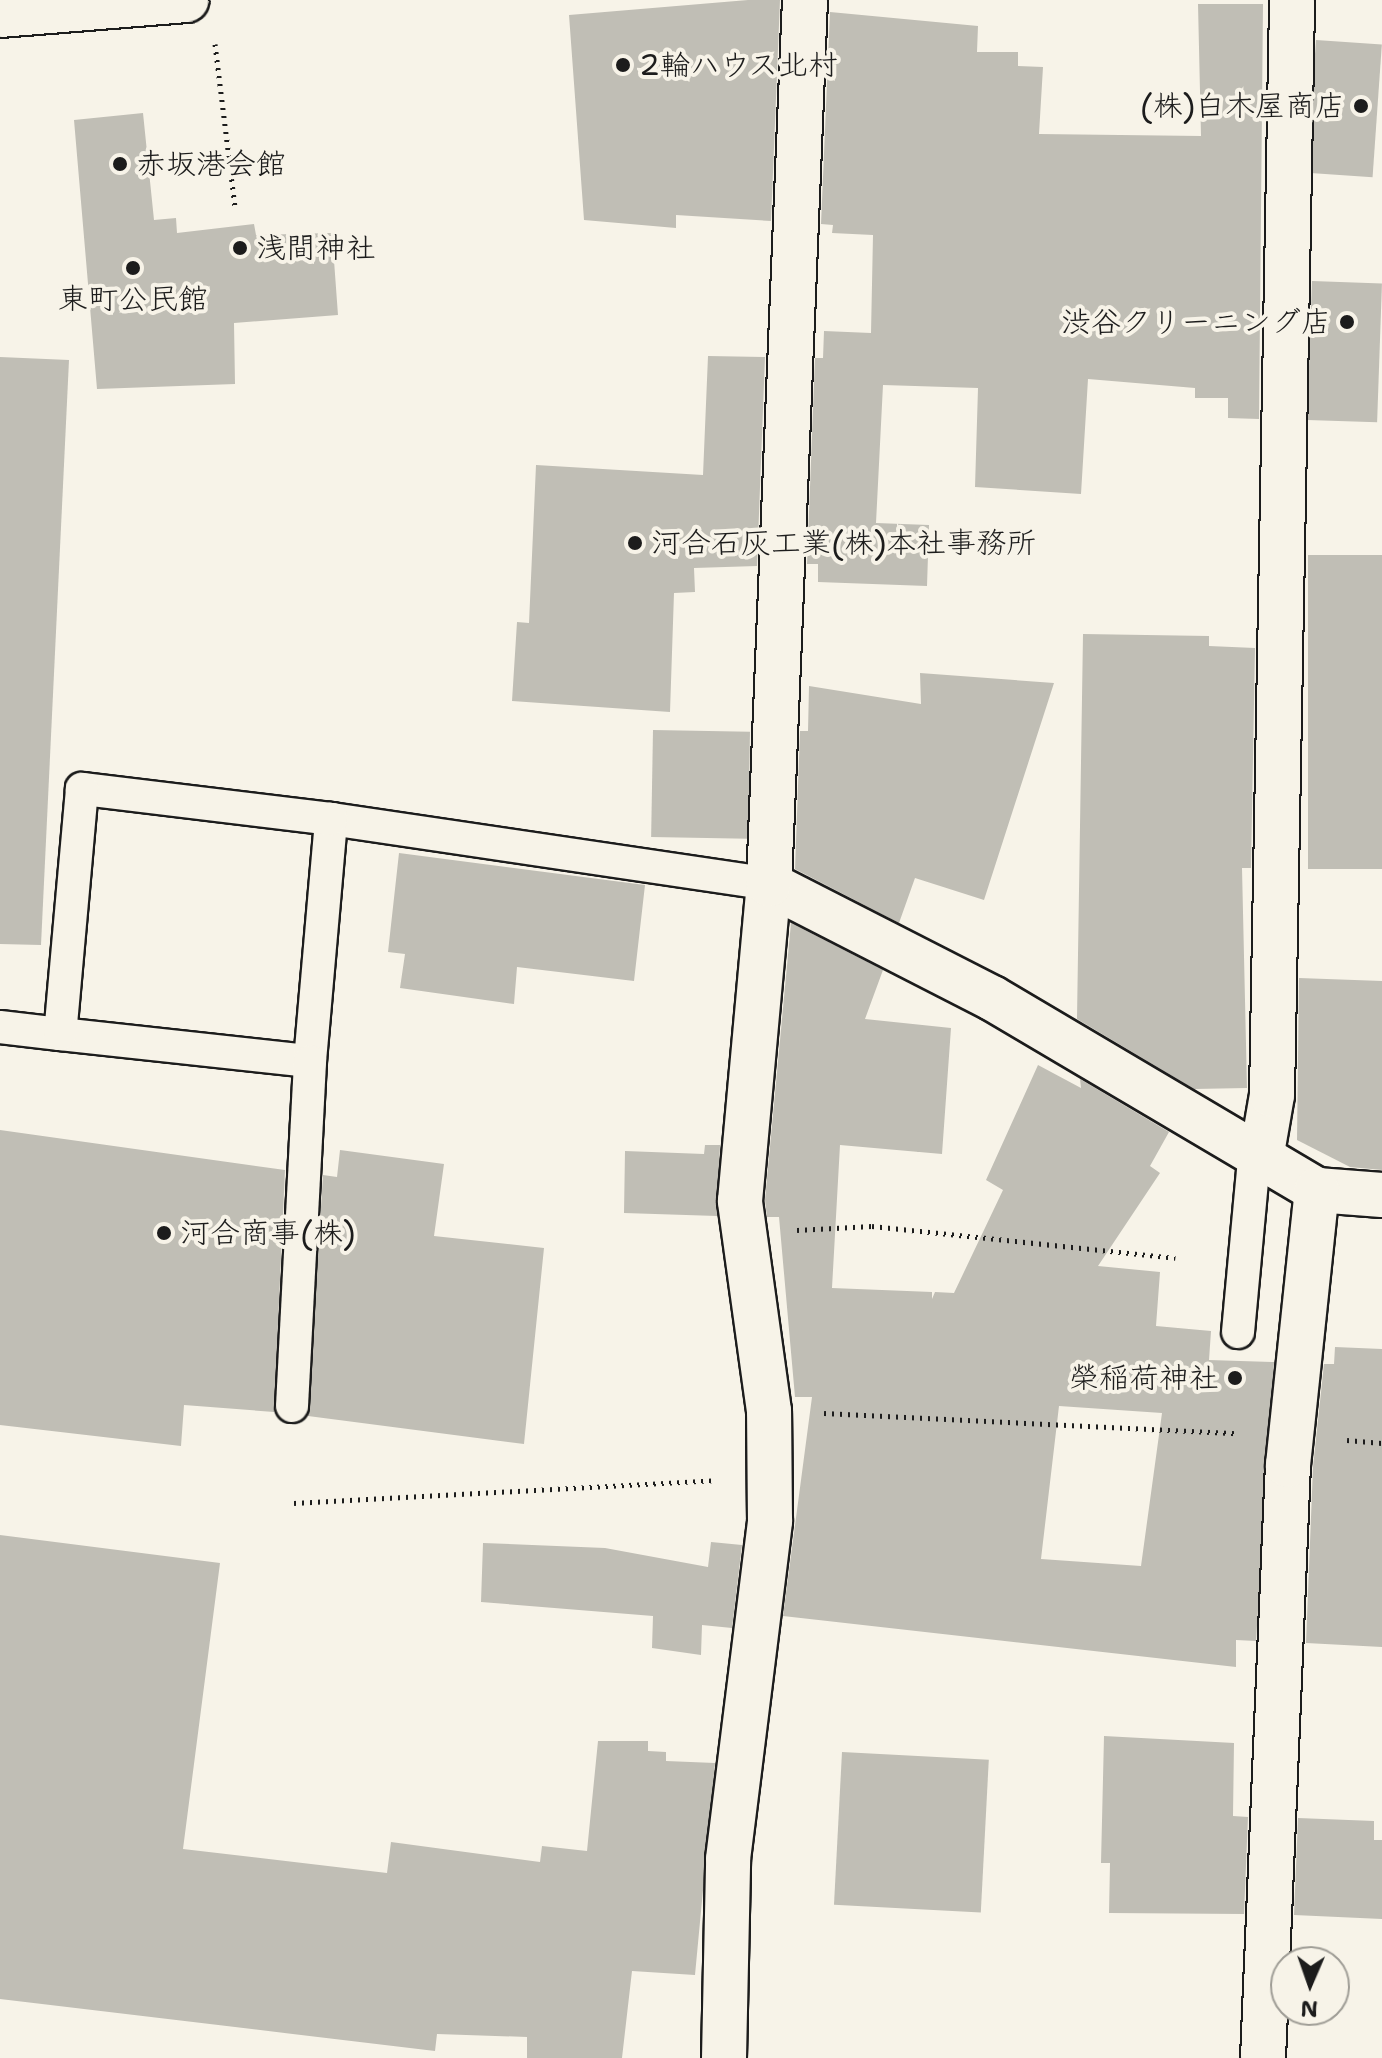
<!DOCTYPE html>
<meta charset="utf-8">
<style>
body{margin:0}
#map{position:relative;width:1382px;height:2058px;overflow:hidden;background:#f7f3e8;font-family:"Shantell Sans","Klee One",sans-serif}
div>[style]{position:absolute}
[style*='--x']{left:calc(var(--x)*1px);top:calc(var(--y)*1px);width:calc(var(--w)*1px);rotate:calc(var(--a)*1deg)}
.building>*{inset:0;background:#c0beb5;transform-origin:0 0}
.path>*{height:5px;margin-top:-2.5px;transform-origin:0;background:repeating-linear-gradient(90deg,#1c1c1c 0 2px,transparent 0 8px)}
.roads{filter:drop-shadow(2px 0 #1c1c1c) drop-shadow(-2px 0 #1c1c1c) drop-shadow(0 2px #1c1c1c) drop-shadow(0 -2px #1c1c1c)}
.service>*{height:32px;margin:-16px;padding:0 16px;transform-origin:16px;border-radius:16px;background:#f7f3e8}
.minor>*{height:44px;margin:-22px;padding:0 22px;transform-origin:22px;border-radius:22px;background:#f7f3e8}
.secondary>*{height:44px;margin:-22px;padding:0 22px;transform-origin:22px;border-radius:22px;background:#f7f3e8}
.dots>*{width:22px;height:22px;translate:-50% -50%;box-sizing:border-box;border:4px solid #f7f3e8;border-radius:50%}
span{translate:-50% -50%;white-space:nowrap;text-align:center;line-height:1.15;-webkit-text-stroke:8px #f7f3e8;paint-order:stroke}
.poi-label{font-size:30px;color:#1c1c1c}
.left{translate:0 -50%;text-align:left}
.right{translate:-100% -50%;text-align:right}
.north{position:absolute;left:1270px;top:1946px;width:80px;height:80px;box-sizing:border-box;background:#f7f3e8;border:2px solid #9f9d96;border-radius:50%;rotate:182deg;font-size:22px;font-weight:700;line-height:32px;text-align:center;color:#1c1c1c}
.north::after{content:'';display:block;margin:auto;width:28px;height:36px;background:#1c1c1c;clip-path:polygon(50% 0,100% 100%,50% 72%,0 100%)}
</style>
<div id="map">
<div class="building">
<div style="clip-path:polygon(748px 0,780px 0,771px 221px,676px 215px,676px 228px,584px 220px,569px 15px)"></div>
<div style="clip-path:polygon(1198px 4px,1263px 4px,1259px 419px,1228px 418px,1228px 398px,1195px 398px,1195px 388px,1088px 379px,1081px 494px,975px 487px,978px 388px,883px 385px,876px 523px,929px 525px,927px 586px,818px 582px,818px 564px,807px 564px,815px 358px,823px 358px,824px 331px,871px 333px,873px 235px,832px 233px,833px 225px,821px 224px,830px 12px,978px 26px,977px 52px,1018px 52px,1018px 66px,1043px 67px,1039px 134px,1201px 136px)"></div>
<div style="left:1316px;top:40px;width:66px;height:133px;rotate:4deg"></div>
<div style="clip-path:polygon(143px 113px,154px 220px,176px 218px,177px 233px,254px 224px,256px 235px,332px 233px,338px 315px,234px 323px,235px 384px,97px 389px,74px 120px)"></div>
<div style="left:1312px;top:281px;width:70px;height:139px;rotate:2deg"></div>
<div style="clip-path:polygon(708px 356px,765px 357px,757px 566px,694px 568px,695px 592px,674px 593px,670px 712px,512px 701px,517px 622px,529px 623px,536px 465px,703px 475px)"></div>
<div style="clip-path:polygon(0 357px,69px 360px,41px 945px,0 944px)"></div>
<div style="left:1308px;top:555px;width:74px;height:314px"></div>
<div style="clip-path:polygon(1083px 634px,1209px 636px,1209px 646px,1255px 648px,1251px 868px,1242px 868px,1247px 1088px,1194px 1089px,1077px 1019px)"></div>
<div style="clip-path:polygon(920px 673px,1054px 683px,984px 900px,915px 878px,899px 923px,795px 869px,800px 731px,808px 731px,809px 686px,921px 704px)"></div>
<div style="left:653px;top:730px;width:97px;height:107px;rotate:1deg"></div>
<div style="clip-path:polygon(399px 853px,645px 885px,634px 981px,517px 967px,514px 1004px,400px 988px,405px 954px,388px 952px)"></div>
<div style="clip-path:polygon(evenodd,791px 923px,883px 970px,865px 1019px,951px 1028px,942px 1154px,840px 1145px,832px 1288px,932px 1292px,932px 1299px,935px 1292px,954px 1293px,1003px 1190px,986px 1180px,1038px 1065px,1081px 1088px,1080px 1079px,1169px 1132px,1150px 1166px,1160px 1173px,1098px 1266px,1160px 1272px,1156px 1326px,1211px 1331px,1209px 1360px,1274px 1362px,1256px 1641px,1236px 1640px,1236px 1667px,783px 1616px,812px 1397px,795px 1397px,779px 1217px,767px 1217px,765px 1200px,791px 923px,1059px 1406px,1162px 1413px,1141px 1566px,1041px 1559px,1059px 1406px)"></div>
<div style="clip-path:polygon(1299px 978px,1382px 981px,1382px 1170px,1350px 1167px,1297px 1140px)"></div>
<div style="clip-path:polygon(0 1130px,285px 1170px,274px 1412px,184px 1405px,181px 1446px,0 1425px)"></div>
<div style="clip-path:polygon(705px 1145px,720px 1145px,717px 1216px,624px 1213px,625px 1151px,704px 1154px)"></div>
<div style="clip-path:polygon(340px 1150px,444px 1164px,434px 1236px,544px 1248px,524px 1444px,308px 1416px,323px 1175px,337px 1177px)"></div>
<div style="clip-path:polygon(1335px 1347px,1382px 1349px,1382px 1647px,1306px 1643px,1313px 1467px,1324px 1364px,1334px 1364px)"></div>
<div style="clip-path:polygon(0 1535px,220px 1563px,183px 1849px,387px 1873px,391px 1842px,540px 1862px,542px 1846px,587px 1851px,598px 1741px,648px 1741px,648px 1751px,666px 1752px,666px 1761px,715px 1763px,695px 1975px,632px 1971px,622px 2058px,527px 2058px,527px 2037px,437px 2034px,435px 2051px,0 1999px)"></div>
<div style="clip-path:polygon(711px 1542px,742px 1545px,732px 1628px,702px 1625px,701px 1655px,652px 1648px,653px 1616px,481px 1602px,483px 1543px,605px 1548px,708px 1567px)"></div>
<div style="clip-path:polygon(1104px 1736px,1234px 1743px,1233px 1816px,1248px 1817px,1244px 1914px,1109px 1913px,1110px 1863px,1101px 1863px)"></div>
<div style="left:842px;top:1752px;width:147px;height:153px;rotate:3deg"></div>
<div style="clip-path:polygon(1298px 1818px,1374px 1821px,1374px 1840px,1382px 1840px,1382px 1919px,1294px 1915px)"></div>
</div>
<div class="path">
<div style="--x:215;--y:44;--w:163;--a:83"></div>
<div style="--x:797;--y:1230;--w:75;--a:-3.1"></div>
<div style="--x:872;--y:1226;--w:305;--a:6"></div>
<div style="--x:824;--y:1413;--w:413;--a:2.8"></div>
<div style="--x:1347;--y:1440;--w:35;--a:5"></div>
<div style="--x:294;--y:1503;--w:423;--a:-3.1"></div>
</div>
<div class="roads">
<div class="service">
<div style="--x:331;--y:819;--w:443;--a:8.4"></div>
<div style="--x:0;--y:1027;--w:60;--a:6.7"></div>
<div style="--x:60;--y:1034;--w:251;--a:6.2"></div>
<div style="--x:310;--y:1061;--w:243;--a:-85"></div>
<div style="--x:331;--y:819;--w:251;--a:-173.1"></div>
<div style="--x:82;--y:789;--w:246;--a:95.1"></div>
<div style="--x:1238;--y:1332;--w:184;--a:-84.7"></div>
<div style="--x:292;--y:1406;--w:345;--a:-87"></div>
</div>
<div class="minor">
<div style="--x:769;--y:884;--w:250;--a:27.1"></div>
<div style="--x:992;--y:998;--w:377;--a:30.6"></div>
<div style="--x:1317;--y:1190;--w:65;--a:4.4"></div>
<div style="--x:1262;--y:1153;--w:59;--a:-80.2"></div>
<div style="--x:1272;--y:1095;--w:1095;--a:-88.95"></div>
<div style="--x:724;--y:2058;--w:199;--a:-88.8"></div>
<div style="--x:728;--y:1859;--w:341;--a:-82.9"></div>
<div style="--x:770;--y:1521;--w:110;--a:-90.5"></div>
<div style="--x:769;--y:1411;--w:212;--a:-97.9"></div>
<div style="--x:740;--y:1201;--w:318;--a:-84.8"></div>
<div style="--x:769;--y:884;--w:885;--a:-87.67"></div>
<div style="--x:1263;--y:2058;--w:594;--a:-87.59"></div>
<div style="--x:1288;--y:1465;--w:277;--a:-84"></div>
</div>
<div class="secondary">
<div style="--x:0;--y:15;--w:187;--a:-4.6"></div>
</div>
</div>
<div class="dots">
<div style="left:623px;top:65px;background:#1c1c1c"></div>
<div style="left:1361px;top:106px;background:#1c1c1c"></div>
<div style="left:120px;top:164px;background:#1c1c1c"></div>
<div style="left:240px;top:248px;background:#1c1c1c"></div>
<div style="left:133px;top:268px;background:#1c1c1c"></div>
<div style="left:1347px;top:322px;background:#1c1c1c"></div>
<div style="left:635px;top:543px;background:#1c1c1c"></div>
<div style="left:164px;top:1233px;background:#1c1c1c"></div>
<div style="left:1235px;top:1378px;background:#1c1c1c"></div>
</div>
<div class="poi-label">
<span class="left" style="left:639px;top:65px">2輪ハウス北村</span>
<span class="right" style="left:1345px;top:106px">(株)白木屋商店</span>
<span class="left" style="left:136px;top:164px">赤坂港会館</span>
<span class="left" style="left:256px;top:248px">浅間神社</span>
<span style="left:133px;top:299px">東町公民館</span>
<span class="right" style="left:1331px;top:322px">渋谷クリーニング店</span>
<span class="left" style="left:651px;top:543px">河合石灰工業(株)本社事務所</span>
<span class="left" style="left:180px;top:1233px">河合商事(株)</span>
<span class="right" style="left:1219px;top:1378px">榮稲荷神社</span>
</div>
<div class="north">N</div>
</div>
